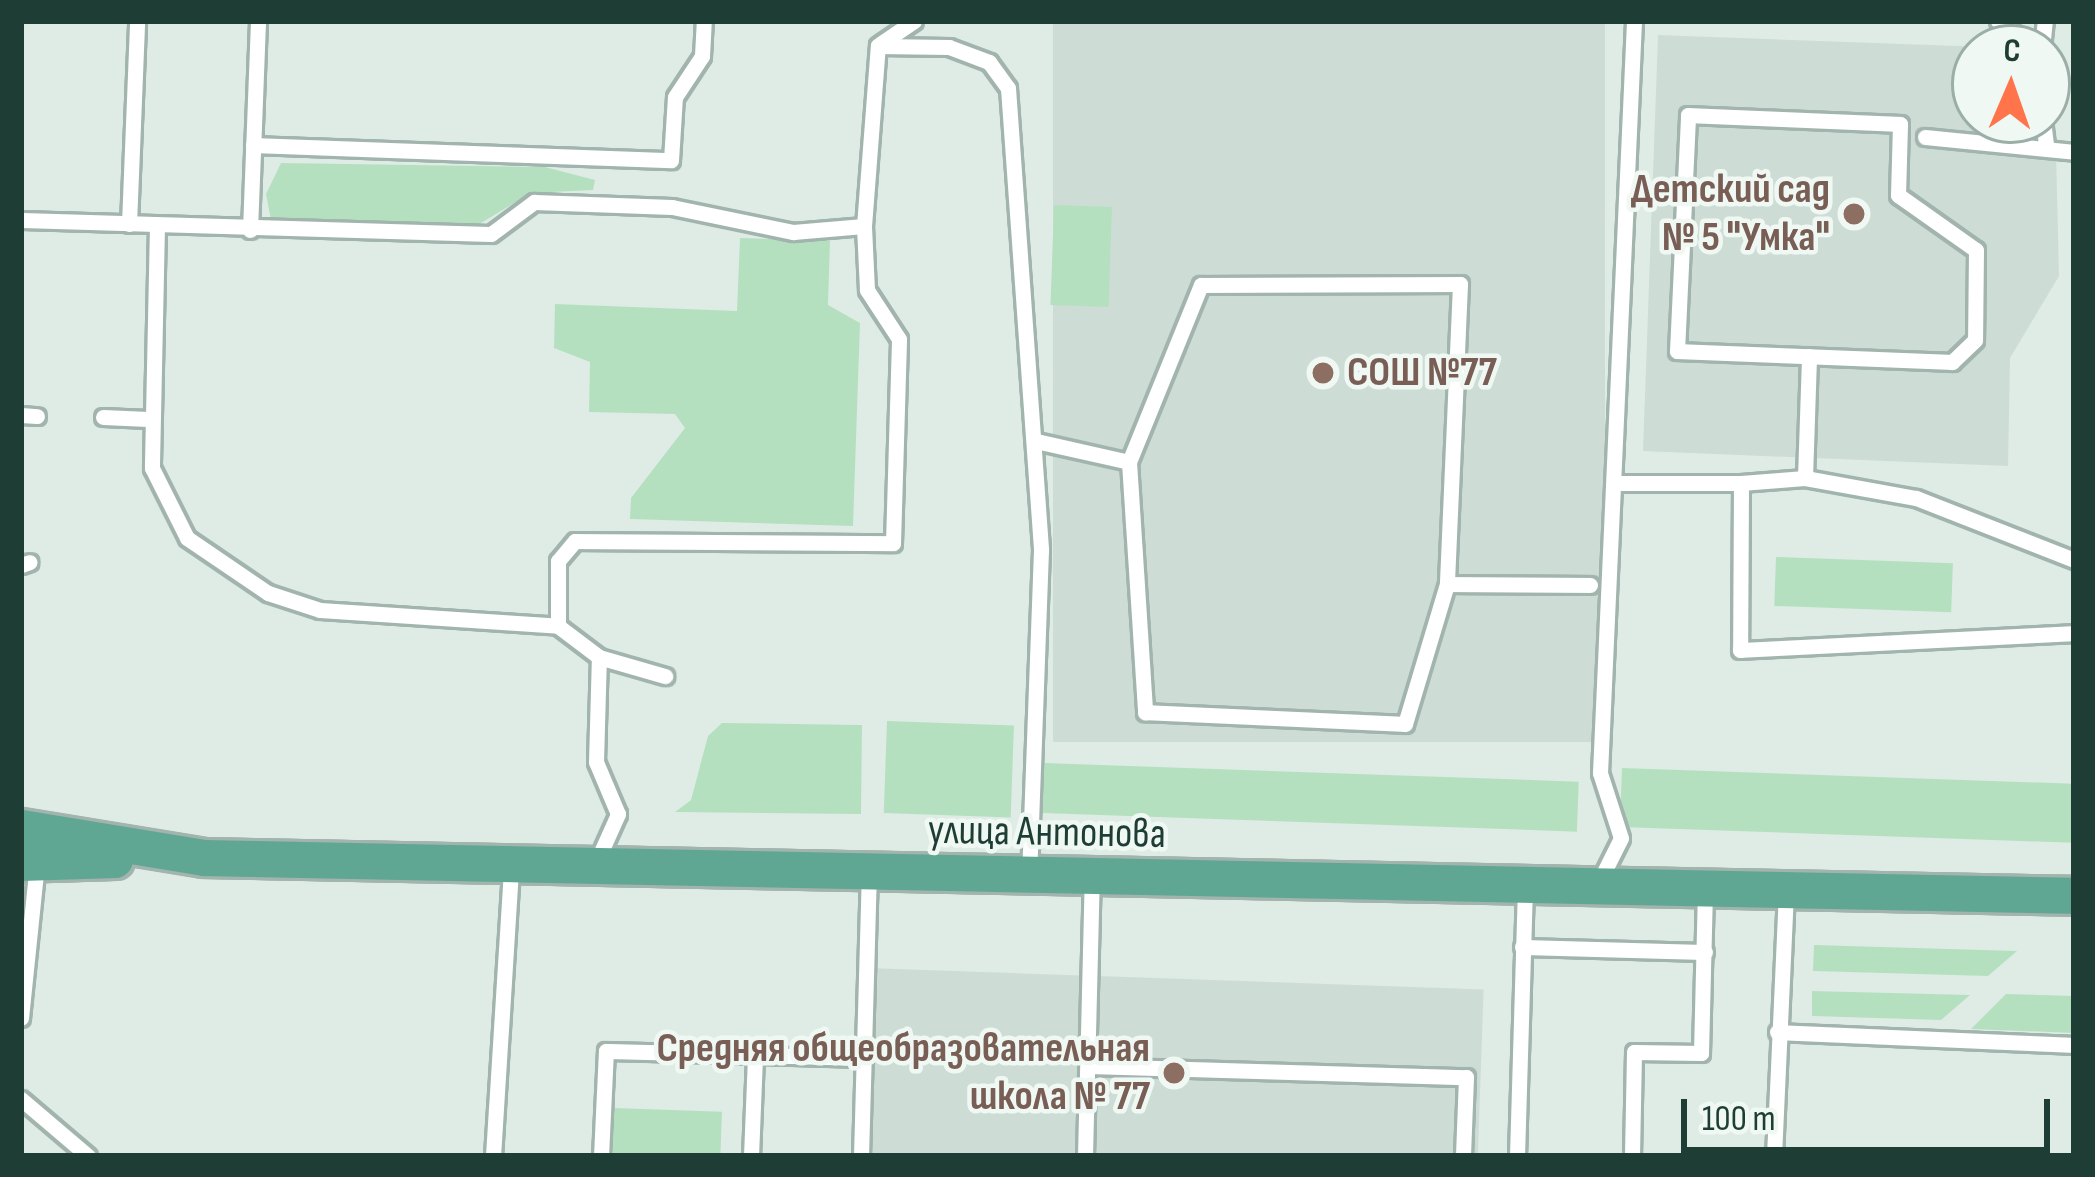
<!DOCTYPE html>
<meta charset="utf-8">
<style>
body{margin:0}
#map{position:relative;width:2095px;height:1177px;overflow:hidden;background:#dfece6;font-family:"Sofia Sans Condensed",sans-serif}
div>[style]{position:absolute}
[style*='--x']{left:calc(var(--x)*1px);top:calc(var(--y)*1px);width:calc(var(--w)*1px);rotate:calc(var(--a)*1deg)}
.built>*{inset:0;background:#cddcd5;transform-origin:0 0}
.green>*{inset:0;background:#b5e0c0;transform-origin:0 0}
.roads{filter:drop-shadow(3px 0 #a1b4ad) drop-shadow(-3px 0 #a1b4ad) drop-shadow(0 3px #a1b4ad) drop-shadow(0 -3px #a1b4ad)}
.service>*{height:15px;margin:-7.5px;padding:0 7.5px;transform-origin:7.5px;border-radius:7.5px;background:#fff}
.primary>*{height:36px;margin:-18px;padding:0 18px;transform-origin:18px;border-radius:18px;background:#5fa693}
.dots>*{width:33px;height:33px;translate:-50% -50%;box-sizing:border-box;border:6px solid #f0f8f4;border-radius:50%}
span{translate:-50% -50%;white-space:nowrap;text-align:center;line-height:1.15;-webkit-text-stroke:9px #f0f8f4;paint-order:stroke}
.education-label{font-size:42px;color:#785e54;font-weight:700}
.right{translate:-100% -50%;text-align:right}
.left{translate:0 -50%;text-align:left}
.street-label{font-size:42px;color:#1e3e35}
.frame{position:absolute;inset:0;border:24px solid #1e3e35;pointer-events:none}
.north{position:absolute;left:1951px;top:24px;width:120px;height:120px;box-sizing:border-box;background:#f0f8f4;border:3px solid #9caea8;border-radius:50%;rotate:2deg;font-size:33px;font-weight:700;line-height:48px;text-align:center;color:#1e3e35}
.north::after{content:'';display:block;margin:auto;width:42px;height:54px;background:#ff744a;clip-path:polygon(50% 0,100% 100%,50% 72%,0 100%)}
.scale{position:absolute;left:1681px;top:1099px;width:369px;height:54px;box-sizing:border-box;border:6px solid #1e3e35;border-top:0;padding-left:15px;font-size:36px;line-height:42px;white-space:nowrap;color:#1e3e35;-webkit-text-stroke:9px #f0f8f4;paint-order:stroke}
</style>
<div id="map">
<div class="built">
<div style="left:1053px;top:21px;width:552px;height:721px"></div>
<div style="clip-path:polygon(1658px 35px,2013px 48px,1975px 48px,1975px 120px,2011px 120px,2010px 140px,2056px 152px,2059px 276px,2010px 358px,2008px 466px,1643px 451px)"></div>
<div style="left:868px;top:968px;width:616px;height:188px;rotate:2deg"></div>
</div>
<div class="green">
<div style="clip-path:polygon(281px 163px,545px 167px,595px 180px,593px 190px,531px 193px,471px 229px,271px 220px,266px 194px)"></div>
<div style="left:1054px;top:205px;width:58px;height:100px;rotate:2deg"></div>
<div style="clip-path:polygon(740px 238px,830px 241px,828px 305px,860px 323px,853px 526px,630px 519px,631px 498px,685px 428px,675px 414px,589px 412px,590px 362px,554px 348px,555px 304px,737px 311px)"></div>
<div style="left:1776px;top:557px;width:177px;height:49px;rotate:2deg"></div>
<div style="left:887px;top:721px;width:127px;height:92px;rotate:2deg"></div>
<div style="clip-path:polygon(722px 723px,862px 725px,861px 814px,675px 812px,691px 800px,708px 736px)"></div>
<div style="left:1044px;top:763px;width:535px;height:50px;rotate:2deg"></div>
<div style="left:1622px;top:768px;width:452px;height:59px;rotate:2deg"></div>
<div style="clip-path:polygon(1814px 945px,2017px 951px,1988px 976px,1813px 971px)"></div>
<div style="clip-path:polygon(1812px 991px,1970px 995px,1941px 1020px,1812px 1016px)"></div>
<div style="clip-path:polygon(2006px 994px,2074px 996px,2074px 1033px,1971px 1029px)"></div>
<div style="left:614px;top:1108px;width:108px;height:48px;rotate:2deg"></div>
</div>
<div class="roads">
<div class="service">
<div style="--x:1998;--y:21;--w:45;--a:36.9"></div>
<div style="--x:880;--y:44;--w:41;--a:-34.1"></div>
<div style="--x:878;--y:46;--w:71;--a:0.8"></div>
<div style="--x:949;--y:47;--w:43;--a:20.6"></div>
<div style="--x:989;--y:62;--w:32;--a:54"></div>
<div style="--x:1008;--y:88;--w:463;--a:85.9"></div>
<div style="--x:1041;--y:550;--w:325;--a:92.1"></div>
<div style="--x:2042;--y:48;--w:27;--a:-84"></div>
<div style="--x:1688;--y:115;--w:212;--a:2.4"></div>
<div style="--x:1900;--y:124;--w:71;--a:91.6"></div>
<div style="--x:1898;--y:195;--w:95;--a:35.2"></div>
<div style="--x:1976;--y:250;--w:90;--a:90.6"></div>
<div style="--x:1975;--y:340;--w:32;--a:136"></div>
<div style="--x:1952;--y:362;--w:275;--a:-177.7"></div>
<div style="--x:1677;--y:351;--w:236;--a:-87.3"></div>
<div style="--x:2043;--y:120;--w:25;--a:83"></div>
<div style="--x:1925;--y:137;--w:150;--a:5.7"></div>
<div style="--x:253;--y:145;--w:418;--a:2.1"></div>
<div style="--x:671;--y:160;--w:63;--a:-86.4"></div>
<div style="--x:675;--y:97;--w:49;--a:-56.6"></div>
<div style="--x:702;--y:56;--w:35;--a:-87"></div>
<div style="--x:21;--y:220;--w:470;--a:1.7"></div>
<div style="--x:491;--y:234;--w:54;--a:-36.7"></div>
<div style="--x:534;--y:202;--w:138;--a:2.1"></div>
<div style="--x:672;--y:207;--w:124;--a:11.7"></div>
<div style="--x:793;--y:232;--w:71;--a:-4.8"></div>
<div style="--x:129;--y:224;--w:203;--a:-87.7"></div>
<div style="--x:157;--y:225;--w:243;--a:91.2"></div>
<div style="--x:152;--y:468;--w:78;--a:63.4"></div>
<div style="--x:187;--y:538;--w:98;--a:34.2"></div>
<div style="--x:268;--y:593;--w:55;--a:18.1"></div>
<div style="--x:320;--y:610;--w:239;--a:3.8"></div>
<div style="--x:250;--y:230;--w:209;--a:-87.8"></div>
<div style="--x:21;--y:415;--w:16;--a:4"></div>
<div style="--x:103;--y:417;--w:45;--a:2.5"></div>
<div style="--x:1036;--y:441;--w:95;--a:12.7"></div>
<div style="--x:1129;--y:462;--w:251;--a:86.3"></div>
<div style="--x:1145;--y:712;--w:260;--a:2.6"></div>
<div style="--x:1405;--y:724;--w:146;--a:-73.3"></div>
<div style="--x:1447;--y:584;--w:143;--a:0.4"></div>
<div style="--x:1129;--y:462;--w:191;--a:-67.9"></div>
<div style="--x:1201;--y:285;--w:259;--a:-0.2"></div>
<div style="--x:1460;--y:284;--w:300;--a:92.5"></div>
<div style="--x:1805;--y:478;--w:122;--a:-88.1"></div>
<div style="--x:1620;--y:483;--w:121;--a:0"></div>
<div style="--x:1741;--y:483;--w:167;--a:90.3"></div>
<div style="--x:1740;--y:650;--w:334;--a:-2.9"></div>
<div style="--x:1741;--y:483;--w:64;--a:-4.5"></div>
<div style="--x:1805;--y:478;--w:113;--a:10.2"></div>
<div style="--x:1916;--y:498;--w:170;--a:21.4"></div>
<div style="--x:21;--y:565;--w:9;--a:-18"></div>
<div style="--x:599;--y:657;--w:69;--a:16.1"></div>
<div style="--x:596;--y:863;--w:54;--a:-65.8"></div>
<div style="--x:618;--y:814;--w:56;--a:-112.9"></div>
<div style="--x:596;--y:762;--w:105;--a:-88.4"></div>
<div style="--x:599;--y:657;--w:51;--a:-142.9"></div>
<div style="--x:558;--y:626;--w:65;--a:-90"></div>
<div style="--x:558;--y:561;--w:26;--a:-50"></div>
<div style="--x:575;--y:541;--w:318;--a:0.4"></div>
<div style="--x:893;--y:543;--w:204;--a:-88.3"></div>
<div style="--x:899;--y:339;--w:59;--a:-123.1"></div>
<div style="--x:867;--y:290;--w:64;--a:-92.7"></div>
<div style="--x:864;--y:226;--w:181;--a:-85.6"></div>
<div style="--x:1598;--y:884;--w:51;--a:-63.4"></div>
<div style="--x:1621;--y:838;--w:68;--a:-107.9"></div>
<div style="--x:1600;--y:773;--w:753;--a:-87.41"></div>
<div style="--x:1522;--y:947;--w:183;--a:1.6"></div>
<div style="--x:21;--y:1018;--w:156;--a:-84.1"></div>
<div style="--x:1777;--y:1032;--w:297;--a:2.5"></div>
<div style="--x:1088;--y:1066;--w:378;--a:1.7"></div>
<div style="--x:1466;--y:1077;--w:79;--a:92.2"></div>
<div style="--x:21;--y:1099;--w:88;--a:40.4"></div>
<div style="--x:493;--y:1156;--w:291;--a:-86.4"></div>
<div style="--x:601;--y:1156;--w:105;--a:-87.3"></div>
<div style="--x:606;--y:1051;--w:149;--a:1.5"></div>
<div style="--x:751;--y:1156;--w:101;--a:-87.7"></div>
<div style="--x:755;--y:1055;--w:109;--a:1.6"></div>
<div style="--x:861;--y:1156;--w:281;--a:-88.4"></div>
<div style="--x:1085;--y:1156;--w:277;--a:-88.6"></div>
<div style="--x:1517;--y:1156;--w:270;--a:-88.3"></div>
<div style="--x:1632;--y:1156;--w:104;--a:-88.9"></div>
<div style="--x:1634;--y:1052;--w:67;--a:0.9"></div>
<div style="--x:1701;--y:1053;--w:164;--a:-88.6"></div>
<div style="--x:1774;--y:1156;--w:265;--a:-87.4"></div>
</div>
<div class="primary">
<div style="--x:21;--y:828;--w:185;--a:9.3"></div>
<div style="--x:204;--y:858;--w:1870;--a:1.16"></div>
<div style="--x:21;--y:863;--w:94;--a:-1.8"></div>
</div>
</div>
<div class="dots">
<div style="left:1854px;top:214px;background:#8d6e63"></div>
<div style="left:1323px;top:373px;background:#8d6e63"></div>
<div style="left:1174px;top:1073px;background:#8d6e63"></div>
</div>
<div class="education-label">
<span class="right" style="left:1830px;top:214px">Детский сад<br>№ 5 "Умка"</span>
<span class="left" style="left:1347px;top:373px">СОШ №77</span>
<span class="right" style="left:1150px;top:1073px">Средняя общеобразовательная<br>школа № 77</span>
</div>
<div class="street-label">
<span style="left:1047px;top:833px;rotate:1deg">улица Антонова</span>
</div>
<div class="frame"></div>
<div class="north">С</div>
<div class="scale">100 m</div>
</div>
